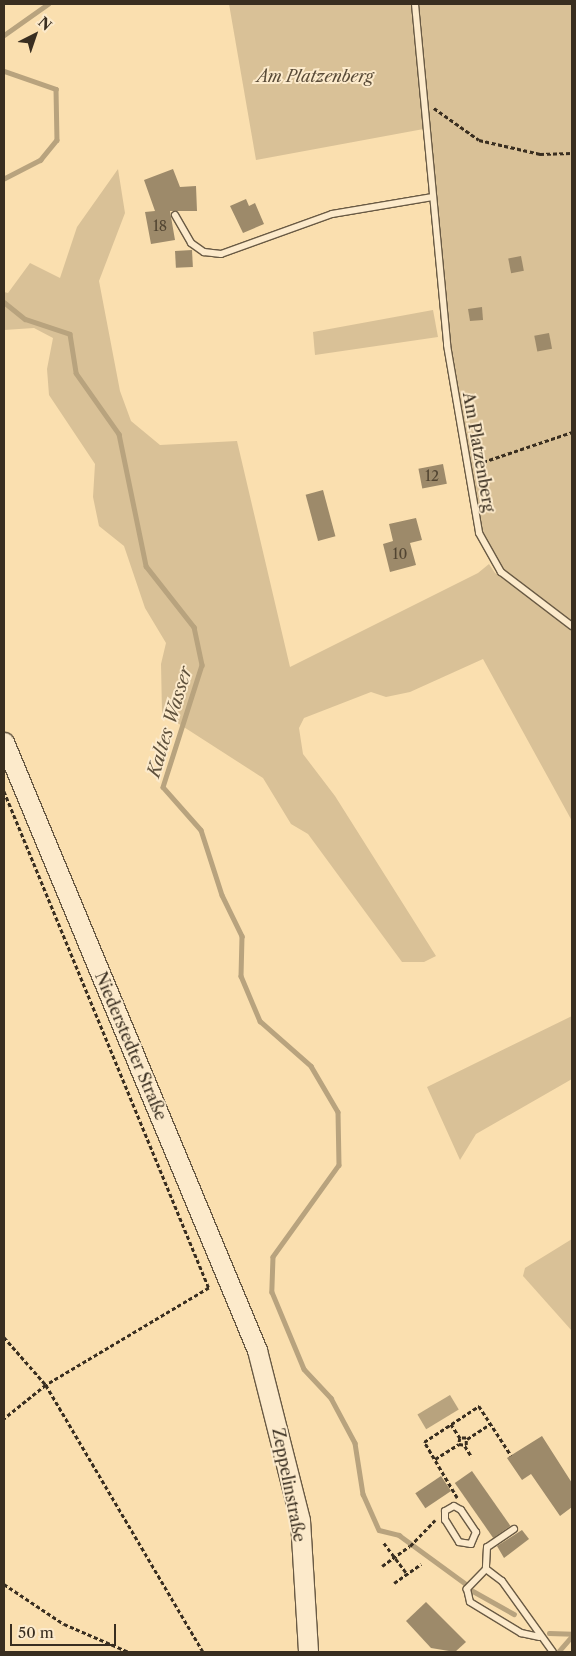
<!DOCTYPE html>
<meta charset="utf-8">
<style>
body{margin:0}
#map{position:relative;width:576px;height:1656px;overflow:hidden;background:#fadfaf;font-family:"Libre Caslon Text",serif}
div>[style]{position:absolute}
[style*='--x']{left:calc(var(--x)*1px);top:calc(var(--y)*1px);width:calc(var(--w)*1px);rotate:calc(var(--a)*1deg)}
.green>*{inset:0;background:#d9c197}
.water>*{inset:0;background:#b8a37e;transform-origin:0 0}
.stream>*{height:4.5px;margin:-2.25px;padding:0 2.25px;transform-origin:2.25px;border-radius:2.25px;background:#b8a37e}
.building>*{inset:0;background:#9d8a6a;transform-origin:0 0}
.path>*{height:2.5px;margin-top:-1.25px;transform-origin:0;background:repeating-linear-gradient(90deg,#392e20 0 4px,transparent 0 6.5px)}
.roads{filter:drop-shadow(1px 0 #695a44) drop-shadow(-1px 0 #695a44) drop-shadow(0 1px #695a44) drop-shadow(0 -1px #695a44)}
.lane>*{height:6px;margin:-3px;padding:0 3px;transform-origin:3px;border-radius:3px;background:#fceacb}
.secondary>*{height:19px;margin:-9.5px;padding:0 9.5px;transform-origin:9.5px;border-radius:9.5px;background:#fceacb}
span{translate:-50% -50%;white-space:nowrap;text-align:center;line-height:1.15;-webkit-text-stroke:4px #fceacb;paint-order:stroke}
.number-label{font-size:14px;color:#524532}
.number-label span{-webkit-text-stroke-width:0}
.park-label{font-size:16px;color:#594b38;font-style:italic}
.street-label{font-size:16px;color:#392e20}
.water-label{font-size:18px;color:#5f513c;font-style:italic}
.frame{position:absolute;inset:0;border:5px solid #392e20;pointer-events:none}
.north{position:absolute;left:10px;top:10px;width:50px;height:50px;-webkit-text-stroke:4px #fceacb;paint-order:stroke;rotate:41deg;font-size:14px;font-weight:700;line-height:20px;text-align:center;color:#392e20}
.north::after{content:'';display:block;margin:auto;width:18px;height:22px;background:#392e20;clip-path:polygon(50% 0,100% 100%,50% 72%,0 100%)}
.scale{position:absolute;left:10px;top:1624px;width:106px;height:22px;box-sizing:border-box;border:2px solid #392e20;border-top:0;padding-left:6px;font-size:15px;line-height:18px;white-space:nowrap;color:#392e20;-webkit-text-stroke:4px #fceacb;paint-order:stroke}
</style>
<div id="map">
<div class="green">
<div style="clip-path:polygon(229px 4px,572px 4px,572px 821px,483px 659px,410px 692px,386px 697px,371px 692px,304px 718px,299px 728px,303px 754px,335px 796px,436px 956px,424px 962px,402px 962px,308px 834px,291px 824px,263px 778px,162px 713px,161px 664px,166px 643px,145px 608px,124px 546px,99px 526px,93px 497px,95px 464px,49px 395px,47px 369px,53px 338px,34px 328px,4px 330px,4px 292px,8px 293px,30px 263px,60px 278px,77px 227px,118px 169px,125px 213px,99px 281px,120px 391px,131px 421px,160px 445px,237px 441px,290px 667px,478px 573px,489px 564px,495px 573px,530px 598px,504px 573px,482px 532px,447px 343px,429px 128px,256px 160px)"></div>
<div style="clip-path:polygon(433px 310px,438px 337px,315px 355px,313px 332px)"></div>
<div style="clip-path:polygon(572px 1016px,572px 1079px,476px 1134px,460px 1160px,427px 1087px)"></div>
<div style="clip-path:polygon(572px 1239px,572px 1331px,523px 1276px,525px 1268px)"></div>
</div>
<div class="water">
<div style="left:450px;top:1395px;width:17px;height:38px;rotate:59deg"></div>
</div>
<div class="stream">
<div style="--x:4;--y:35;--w:54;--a:-35.2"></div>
<div style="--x:4;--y:71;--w:55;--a:19.1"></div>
<div style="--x:56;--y:89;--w:51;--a:88.9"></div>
<div style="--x:57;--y:140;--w:26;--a:129"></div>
<div style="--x:41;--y:160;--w:42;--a:152.8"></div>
<div style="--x:4;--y:302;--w:27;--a:39"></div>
<div style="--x:25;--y:319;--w:47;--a:18.4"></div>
<div style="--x:70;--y:334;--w:39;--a:81"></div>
<div style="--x:76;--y:373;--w:75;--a:54.8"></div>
<div style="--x:119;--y:434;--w:135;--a:78.4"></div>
<div style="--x:146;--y:566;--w:78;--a:51.8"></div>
<div style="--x:194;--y:627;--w:39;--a:78"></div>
<div style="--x:202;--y:665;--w:128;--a:107.7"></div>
<div style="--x:163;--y:787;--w:57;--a:48.5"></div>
<div style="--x:201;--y:830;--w:68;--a:72.1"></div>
<div style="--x:222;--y:895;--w:46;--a:64"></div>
<div style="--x:242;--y:936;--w:40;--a:91.4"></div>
<div style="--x:241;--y:976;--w:49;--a:67.1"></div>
<div style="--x:260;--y:1021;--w:68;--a:41.4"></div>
<div style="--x:311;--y:1066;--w:53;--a:59.6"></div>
<div style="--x:338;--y:1112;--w:53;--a:88.9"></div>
<div style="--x:339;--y:1165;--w:113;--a:125.7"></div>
<div style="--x:273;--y:1257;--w:35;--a:92"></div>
<div style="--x:272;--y:1292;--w:83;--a:67.4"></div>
<div style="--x:304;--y:1369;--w:40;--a:47"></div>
<div style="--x:331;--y:1398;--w:51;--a:61.9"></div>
<div style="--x:355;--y:1443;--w:52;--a:81.1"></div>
<div style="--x:363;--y:1494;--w:39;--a:66"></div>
<div style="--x:379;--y:1530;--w:21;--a:14"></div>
<div style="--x:399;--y:1535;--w:83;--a:36.2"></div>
<div style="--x:473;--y:1591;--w:47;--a:29.3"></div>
<div style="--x:549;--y:1633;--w:23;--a:2"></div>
<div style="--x:559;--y:1651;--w:20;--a:-49"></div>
</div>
<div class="building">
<div style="clip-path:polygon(173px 169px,180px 187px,196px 186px,197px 211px,170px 211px,175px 240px,151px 244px,145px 212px,155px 211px,144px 180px)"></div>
<div style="clip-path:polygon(246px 199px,249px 206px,255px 203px,264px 224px,243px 233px,230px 206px)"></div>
<div style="left:192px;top:250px;width:17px;height:17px;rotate:87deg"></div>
<div style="left:521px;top:256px;width:15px;height:13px;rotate:79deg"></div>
<div style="clip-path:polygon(482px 307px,483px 320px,470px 321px,468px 309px)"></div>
<div style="left:549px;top:333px;width:16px;height:15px;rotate:79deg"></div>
<div style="left:443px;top:464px;width:20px;height:25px;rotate:79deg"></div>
<div style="left:323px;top:490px;width:48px;height:18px;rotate:75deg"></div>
<div style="clip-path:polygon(416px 518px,422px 540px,410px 543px,416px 565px,390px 572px,383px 544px,393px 541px,389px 524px)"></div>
<div style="clip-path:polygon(542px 1436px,572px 1483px,572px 1507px,560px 1516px,531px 1474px,522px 1480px,507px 1458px)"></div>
<div style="left:472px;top:1471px;width:67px;height:21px;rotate:55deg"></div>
<div style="left:441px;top:1476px;width:18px;height:31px;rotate:56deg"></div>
<div style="clip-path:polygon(522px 1530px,529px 1539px,504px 1558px,497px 1546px)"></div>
<div style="clip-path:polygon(426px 1602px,466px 1642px,455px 1652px,431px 1648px,406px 1621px)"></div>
</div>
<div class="path">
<div style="--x:434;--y:108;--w:55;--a:35.4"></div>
<div style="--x:479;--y:140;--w:63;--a:12.9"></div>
<div style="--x:540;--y:154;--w:32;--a:-2"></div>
<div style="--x:477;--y:464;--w:100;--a:-18.6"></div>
<div style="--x:4;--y:791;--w:538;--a:67.59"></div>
<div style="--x:209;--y:1288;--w:190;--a:149.2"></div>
<div style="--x:46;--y:1385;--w:54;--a:141"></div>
<div style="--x:4;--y:1337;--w:64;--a:48.8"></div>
<div style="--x:46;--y:1385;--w:310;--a:59.5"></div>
<div style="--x:451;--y:1424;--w:17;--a:57"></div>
<div style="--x:460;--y:1438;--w:6;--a:99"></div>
<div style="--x:459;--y:1444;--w:7;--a:8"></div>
<div style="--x:466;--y:1445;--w:7;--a:-90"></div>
<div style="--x:466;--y:1438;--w:6;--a:180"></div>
<div style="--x:467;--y:1439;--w:27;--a:-33"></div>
<div style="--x:465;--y:1446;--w:13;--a:58"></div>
<div style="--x:435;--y:1459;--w:28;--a:-32"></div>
<div style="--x:457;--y:1498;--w:65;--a:-120.5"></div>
<div style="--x:424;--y:1442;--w:66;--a:-33.2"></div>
<div style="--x:479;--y:1406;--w:59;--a:56.9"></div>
<div style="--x:384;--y:1543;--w:39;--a:53"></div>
<div style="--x:382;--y:1566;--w:34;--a:-36"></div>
<div style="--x:410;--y:1546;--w:36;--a:-46"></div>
<div style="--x:394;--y:1583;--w:33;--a:-35"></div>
<div style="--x:4;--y:1584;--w:72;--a:33.7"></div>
<div style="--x:64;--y:1624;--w:71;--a:23.3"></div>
</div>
<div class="roads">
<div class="lane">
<div style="--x:415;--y:4;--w:342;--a:84.6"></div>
<div style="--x:447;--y:345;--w:191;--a:80.3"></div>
<div style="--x:479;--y:533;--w:45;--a:60.6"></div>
<div style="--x:501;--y:572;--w:89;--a:37.3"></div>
<div style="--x:175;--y:215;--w:32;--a:60"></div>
<div style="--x:191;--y:243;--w:16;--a:35"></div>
<div style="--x:204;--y:252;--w:17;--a:7"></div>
<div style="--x:221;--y:254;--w:118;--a:-19.8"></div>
<div style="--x:332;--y:214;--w:102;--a:-9.6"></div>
<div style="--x:454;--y:1506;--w:8;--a:30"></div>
<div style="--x:461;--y:1510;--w:27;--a:56"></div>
<div style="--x:476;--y:1532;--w:13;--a:113"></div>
<div style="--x:471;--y:1544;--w:12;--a:-171"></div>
<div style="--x:459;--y:1542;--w:26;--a:-122"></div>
<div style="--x:445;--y:1520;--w:9;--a:-90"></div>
<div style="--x:445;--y:1511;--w:10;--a:-29"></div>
<div style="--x:514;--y:1529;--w:32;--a:146"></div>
<div style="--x:487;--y:1547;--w:22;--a:93"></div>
<div style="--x:486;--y:1569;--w:20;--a:37"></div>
<div style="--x:502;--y:1581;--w:87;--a:54.3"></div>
<div style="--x:486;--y:1569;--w:28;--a:134"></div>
<div style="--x:467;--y:1589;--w:13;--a:77"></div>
<div style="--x:470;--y:1602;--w:60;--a:31.3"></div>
<div style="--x:521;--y:1633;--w:19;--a:12"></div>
</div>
<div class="secondary">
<div style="--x:4;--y:742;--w:659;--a:67.41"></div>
<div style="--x:257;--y:1350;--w:175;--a:75.8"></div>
<div style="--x:300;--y:1520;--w:132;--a:86.5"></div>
</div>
</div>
<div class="number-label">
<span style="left:160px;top:226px">18</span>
<span style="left:432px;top:476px">12</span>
<span style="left:400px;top:554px">10</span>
</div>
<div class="park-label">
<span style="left:315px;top:76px">Am Platzenberg</span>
</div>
<div class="street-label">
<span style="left:479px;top:452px;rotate:80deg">Am Platzenberg</span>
<span style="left:131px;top:1046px;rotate:67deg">Niederstedter Straße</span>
<span style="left:289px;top:1485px;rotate:79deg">Zeppelinstraße</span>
</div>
<div class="water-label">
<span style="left:170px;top:722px;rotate:-73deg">Kaltes Wasser</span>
</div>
<div class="frame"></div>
<div class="north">N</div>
<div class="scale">50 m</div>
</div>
